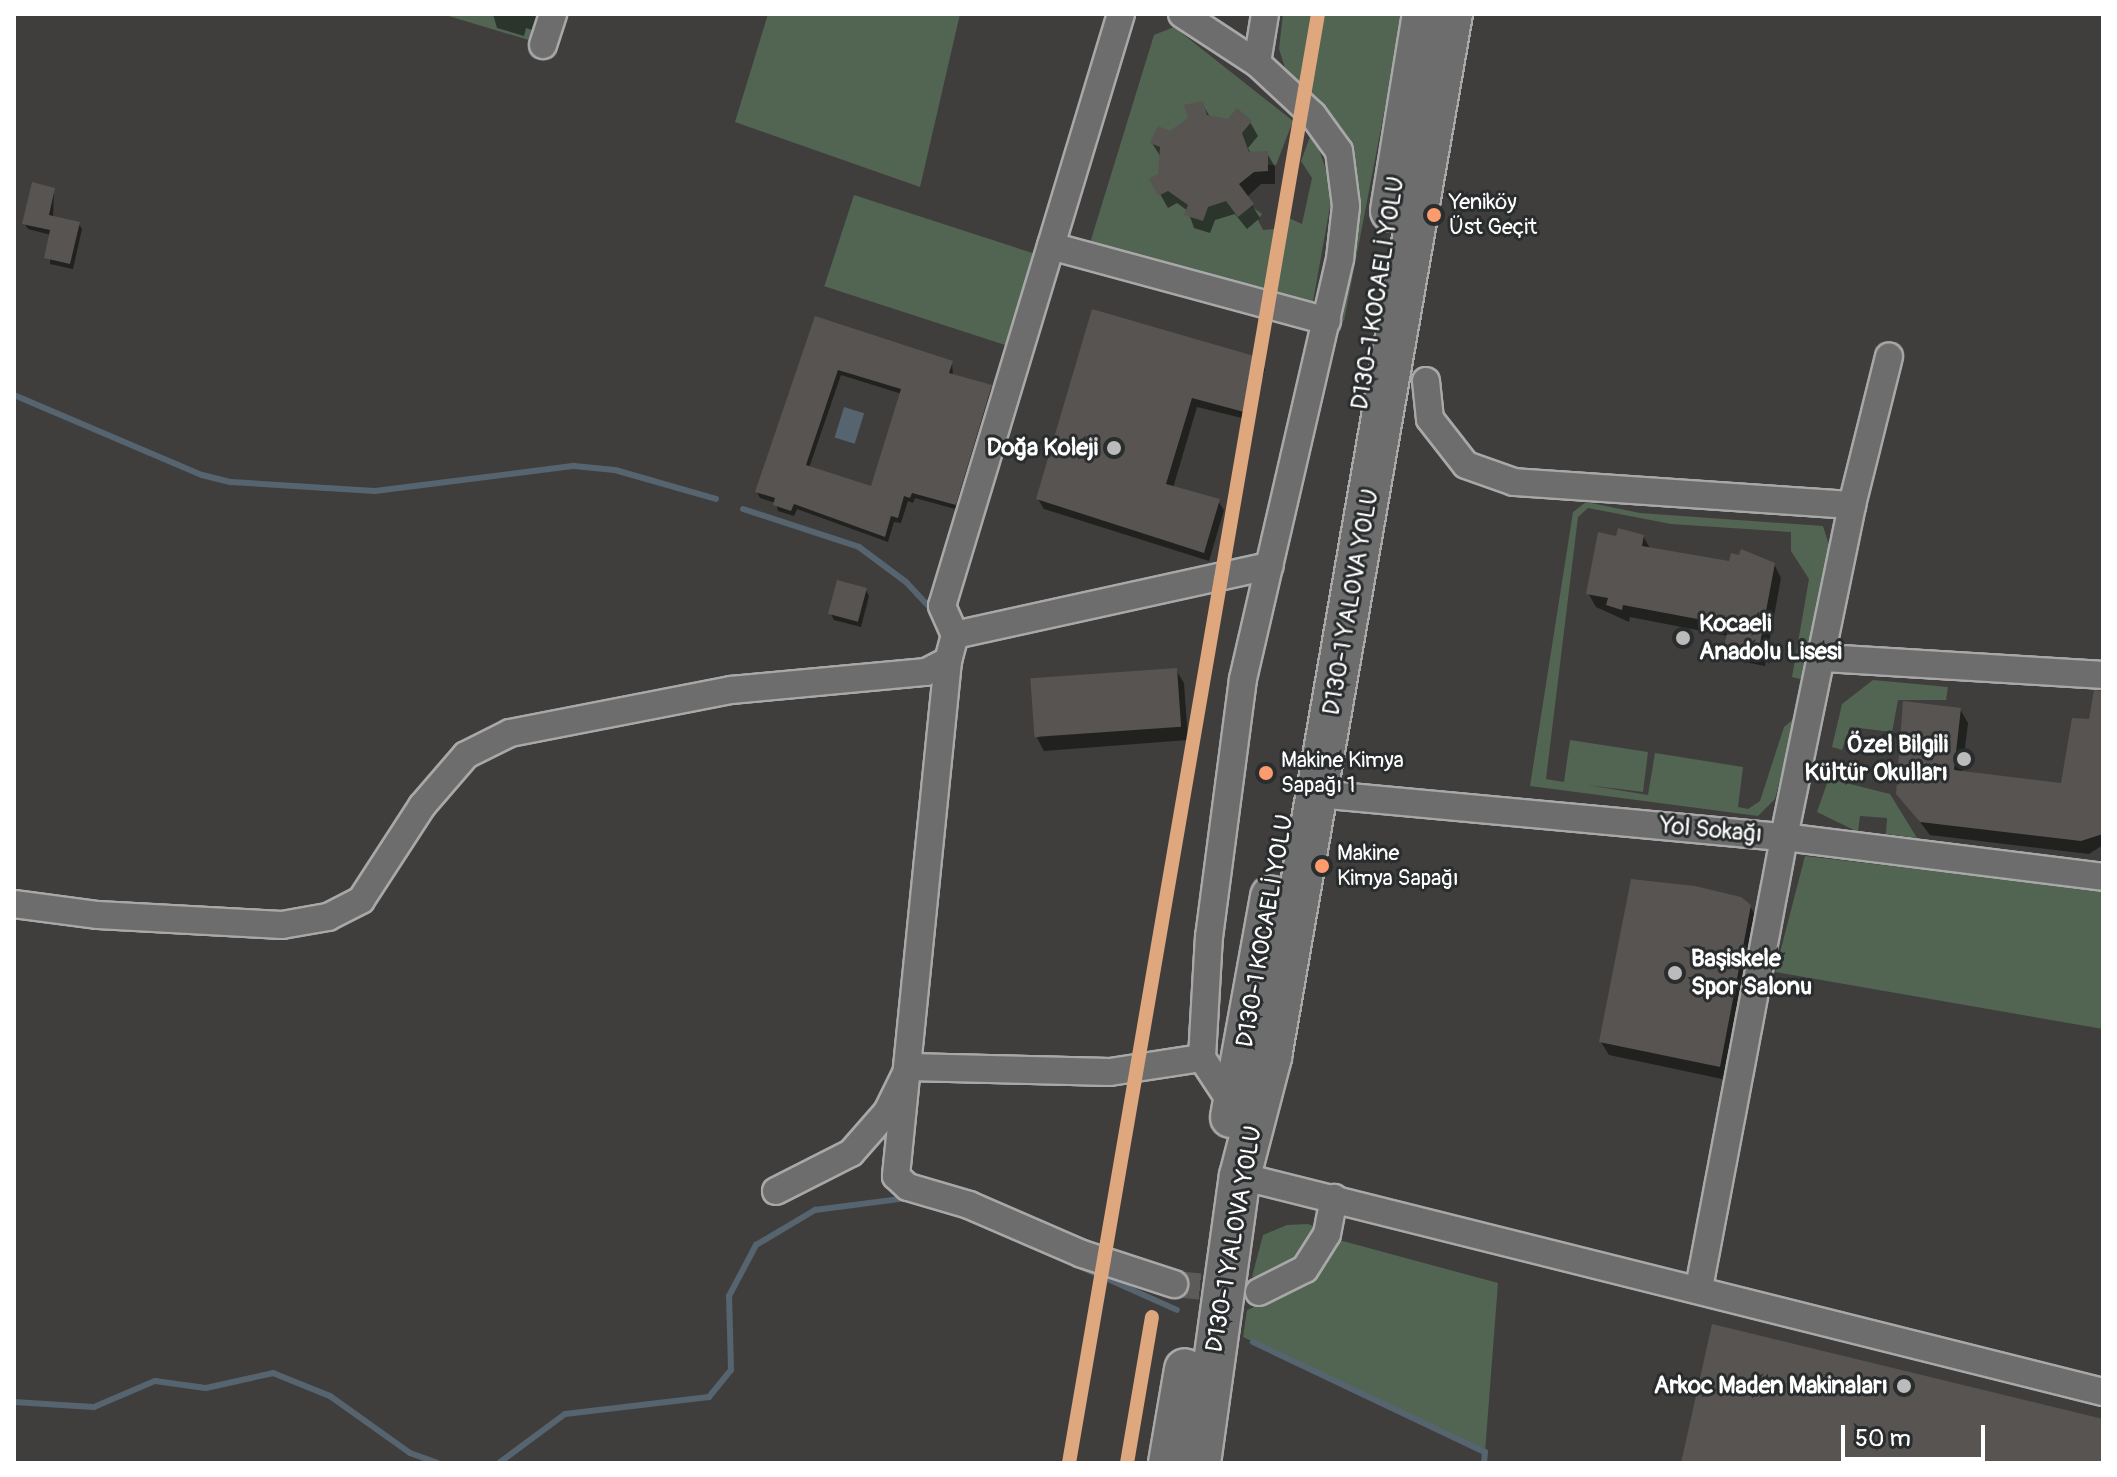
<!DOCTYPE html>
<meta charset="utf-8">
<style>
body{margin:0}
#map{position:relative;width:2117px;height:1477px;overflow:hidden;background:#3f3e3d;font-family:Pangolin,sans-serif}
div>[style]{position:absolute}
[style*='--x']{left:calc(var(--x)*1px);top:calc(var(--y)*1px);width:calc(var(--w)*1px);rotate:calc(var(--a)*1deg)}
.green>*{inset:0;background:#526452;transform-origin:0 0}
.water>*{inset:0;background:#56646f;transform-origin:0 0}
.shadow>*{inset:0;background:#0007}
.stream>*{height:6px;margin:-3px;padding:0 3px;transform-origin:3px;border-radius:3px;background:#56646f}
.building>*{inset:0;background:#585452;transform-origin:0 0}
.minor-tunnel>*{height:26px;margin-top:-13px;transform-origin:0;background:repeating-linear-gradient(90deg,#5c5b5a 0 26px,transparent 0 39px)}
.roads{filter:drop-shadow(2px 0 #a9a8a8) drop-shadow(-2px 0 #a9a8a8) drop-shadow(0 2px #a9a8a8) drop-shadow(0 -2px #a9a8a8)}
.minor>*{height:26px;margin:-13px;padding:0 13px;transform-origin:13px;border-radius:13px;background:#6d6d6d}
.highway>*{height:40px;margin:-20px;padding:0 20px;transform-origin:20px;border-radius:20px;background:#6d6d6d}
.metro-1>*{height:14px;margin:-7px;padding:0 7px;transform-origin:7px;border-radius:7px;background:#dfa77e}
.dots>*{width:22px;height:22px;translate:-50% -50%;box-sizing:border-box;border:4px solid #2a2d2e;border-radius:50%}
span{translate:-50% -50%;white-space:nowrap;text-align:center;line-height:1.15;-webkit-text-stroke:6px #2a2d2e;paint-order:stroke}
.bus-label{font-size:22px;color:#fff}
.left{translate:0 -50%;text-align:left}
.street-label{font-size:24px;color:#fff}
.poi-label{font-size:24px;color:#fff;font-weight:700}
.right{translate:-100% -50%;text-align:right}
.frame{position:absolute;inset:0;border:16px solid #fff;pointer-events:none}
.scale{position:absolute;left:1841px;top:1425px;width:144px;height:36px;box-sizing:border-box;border:4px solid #fff;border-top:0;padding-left:10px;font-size:24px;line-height:28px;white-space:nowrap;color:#fff;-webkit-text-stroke:6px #2a2d2e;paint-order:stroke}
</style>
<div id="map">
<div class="green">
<div style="clip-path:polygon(442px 14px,540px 14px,532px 41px)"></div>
<div style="clip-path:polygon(768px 14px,960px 14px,920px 187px,735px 122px)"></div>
<div style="clip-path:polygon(1283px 14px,1403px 14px,1344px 321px,1337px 318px,1358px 228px,1352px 151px,1327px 114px,1288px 77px,1279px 49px)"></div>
<div style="clip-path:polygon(1174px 27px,1293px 121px,1276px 165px,1235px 164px,1240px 198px,1262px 214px,1258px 220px,1263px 230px,1274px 229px,1282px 215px,1302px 224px,1312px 178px,1301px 161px,1311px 134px,1315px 138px,1333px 190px,1312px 307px,1090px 243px,1154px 35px)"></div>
<div style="left:854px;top:195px;width:195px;height:96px;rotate:18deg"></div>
<div style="clip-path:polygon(1586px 502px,1640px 513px,1823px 526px,1831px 551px,1804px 680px,1792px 677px,1809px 579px,1791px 551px,1791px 532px,1671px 524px,1588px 508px,1578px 517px,1546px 779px,1564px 782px,1570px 740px,1648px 752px,1643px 792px,1587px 785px,1648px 795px,1655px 753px,1743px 767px,1738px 807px,1748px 809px,1760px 801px,1784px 727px,1796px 717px,1775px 799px,1758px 816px,1530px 786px,1573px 512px)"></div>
<div style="clip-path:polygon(1873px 680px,1948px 687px,1946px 700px,1898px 700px,1892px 732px,1850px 727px,1842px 750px,1832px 747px,1842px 704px)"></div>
<div style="clip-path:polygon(1831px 772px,1842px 782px,1890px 794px,1917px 838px,1886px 834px,1887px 818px,1860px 816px,1858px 832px,1817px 812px)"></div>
<div style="clip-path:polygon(1805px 856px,2103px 890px,2103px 1029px,1775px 972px)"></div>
<div style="clip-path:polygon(1308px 1224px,1321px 1229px,1294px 1258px,1269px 1275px,1252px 1277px,1263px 1235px,1287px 1225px)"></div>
<div style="clip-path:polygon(1339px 1240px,1498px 1283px,1485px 1452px,1243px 1337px,1247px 1310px,1284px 1295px,1313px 1272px)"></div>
</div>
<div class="water">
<div style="left:844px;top:407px;width:21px;height:32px;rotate:17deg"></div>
</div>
<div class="shadow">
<div style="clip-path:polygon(493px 14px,545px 14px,538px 32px,526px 28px,524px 36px,497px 28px)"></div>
<div style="clip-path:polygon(1202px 103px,1210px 117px,1250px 122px,1258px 136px,1248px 148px,1251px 154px,1267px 153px,1275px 167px,1275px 184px,1261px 184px,1247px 197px,1260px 218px,1247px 229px,1235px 214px,1215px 220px,1210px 233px,1194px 228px,1188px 211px,1177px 203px,1168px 208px,1152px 180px,1160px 175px,1160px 156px,1152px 143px,1191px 118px)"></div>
<div style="clip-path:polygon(54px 190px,53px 218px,78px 223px,82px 229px,73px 269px,50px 264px,51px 235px,28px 229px,24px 223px)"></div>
<div style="clip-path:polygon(1093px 312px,1260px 360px,1265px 369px,1250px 420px,1197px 407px,1173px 488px,1218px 501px,1224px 510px,1209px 561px,1044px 509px,1038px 499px)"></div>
<div style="clip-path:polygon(evenodd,816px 318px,952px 362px,953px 376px,991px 387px,994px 393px,959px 510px,915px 498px,913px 503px,908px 501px,901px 523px,894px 522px,888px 542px,797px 509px,794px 516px,778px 511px,776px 503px,760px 498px,757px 492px,816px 318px,841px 375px,902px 394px,873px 488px,809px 468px,841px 375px)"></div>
<div style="clip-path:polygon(1643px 536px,1651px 550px,1730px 564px,1774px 564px,1781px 578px,1765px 666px,1734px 660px,1726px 647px,1728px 636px,1630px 617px,1629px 622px,1596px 607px,1588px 593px,1618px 538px)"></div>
<div style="clip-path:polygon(866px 590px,869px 596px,861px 627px,834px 620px,831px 614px)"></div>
<div style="clip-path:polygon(1176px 670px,1184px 683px,1188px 740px,1044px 751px,1037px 738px)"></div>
<div style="clip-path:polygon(1960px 709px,1968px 723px,1962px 773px,2062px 785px,2103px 722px,2103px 845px,2089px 854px,1930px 835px,1898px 793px)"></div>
<div style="clip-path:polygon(1750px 906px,1758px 920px,1727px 1080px,1609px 1055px,1601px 1042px)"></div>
</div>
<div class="stream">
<div style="--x:14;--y:395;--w:204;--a:23.1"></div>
<div style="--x:202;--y:475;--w:30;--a:14"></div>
<div style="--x:231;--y:482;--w:144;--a:3.6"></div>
<div style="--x:375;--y:491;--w:201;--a:-7.2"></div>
<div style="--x:574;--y:466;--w:41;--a:5.6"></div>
<div style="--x:615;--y:470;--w:105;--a:16"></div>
<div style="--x:743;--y:509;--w:122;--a:18.1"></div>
<div style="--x:859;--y:547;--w:59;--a:36.7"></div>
<div style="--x:906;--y:582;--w:40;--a:47"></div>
<div style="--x:1081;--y:1267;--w:105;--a:24.1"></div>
<div style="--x:1253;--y:1342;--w:257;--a:25.4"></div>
<div style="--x:1485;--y:1452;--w:11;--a:95"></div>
<div style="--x:14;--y:1402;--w:80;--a:3.6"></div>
<div style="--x:94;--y:1407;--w:66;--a:-23.1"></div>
<div style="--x:155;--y:1381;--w:51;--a:7.8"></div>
<div style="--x:206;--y:1388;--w:69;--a:-12.6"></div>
<div style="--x:273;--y:1373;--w:61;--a:22"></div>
<div style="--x:330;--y:1396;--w:98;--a:35.5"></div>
<div style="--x:410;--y:1453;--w:29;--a:20"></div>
<div style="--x:499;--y:1463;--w:82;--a:-36.6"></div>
<div style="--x:565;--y:1414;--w:145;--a:-6.7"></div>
<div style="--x:709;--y:1397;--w:35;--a:-51"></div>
<div style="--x:731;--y:1370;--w:74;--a:-91.5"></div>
<div style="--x:729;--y:1296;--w:58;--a:-62.1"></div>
<div style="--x:756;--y:1245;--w:69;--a:-30.7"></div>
<div style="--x:815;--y:1210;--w:94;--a:-7.4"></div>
</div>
<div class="building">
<div style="clip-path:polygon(1203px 101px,1207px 115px,1228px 119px,1237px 108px,1252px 121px,1242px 133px,1249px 152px,1268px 151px,1268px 171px,1254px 172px,1239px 184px,1254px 204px,1238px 217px,1226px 201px,1208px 207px,1203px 221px,1184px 215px,1188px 205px,1168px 191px,1158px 196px,1149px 179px,1158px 174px,1160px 147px,1150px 143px,1158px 126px,1170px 131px,1188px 118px,1184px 105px)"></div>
<div style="clip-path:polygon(32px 182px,55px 188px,49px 215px,80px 222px,70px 264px,44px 258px,50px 230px,22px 224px)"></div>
<div style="clip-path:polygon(1092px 309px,1261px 358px,1244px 412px,1192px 398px,1166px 484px,1220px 499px,1204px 553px,1036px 499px)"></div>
<div style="clip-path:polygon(evenodd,815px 316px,953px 361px,949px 373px,992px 385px,956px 505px,912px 493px,910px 498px,904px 496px,898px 518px,891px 516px,885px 537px,794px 504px,791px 511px,773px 505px,775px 498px,755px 492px,815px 316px,838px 370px,901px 389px,871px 486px,806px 465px,838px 370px)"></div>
<div style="clip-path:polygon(1618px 528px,1644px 535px,1642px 546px,1729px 561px,1731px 553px,1739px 555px,1741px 549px,1775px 563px,1758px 654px,1724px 647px,1729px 625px,1623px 605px,1622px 610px,1606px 605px,1608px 598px,1586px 594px,1598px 532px,1616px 536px)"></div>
<div style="left:837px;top:580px;width:31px;height:35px;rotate:15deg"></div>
<div style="left:1177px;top:668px;width:59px;height:147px;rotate:86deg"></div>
<div style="clip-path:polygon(2094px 690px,2103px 691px,2103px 834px,2081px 841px,1920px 822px,1896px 794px,1903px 701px,1961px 708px,1954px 770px,2061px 783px,2072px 718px,2089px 719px)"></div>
<div style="clip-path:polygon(1631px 879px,1695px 886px,1741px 897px,1751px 905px,1720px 1067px,1599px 1042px)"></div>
<div style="clip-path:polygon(1712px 1324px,2103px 1419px,2103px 1463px,1681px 1463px)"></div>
</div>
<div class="minor-tunnel">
<div style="--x:1174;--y:1284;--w:85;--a:5.4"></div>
</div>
<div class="roads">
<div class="minor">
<div style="--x:1121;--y:14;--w:618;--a:106.82"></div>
<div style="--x:942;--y:606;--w:32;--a:66"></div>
<div style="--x:955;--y:635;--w:322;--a:-12.4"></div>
<div style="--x:1182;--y:14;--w:90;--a:33.2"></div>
<div style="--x:1257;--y:63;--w:76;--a:42.9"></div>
<div style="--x:1313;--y:115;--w:44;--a:54.2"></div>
<div style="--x:1339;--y:151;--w:55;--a:82.7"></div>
<div style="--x:1346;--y:206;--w:53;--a:96.5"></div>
<div style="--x:1340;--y:259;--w:431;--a:103"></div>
<div style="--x:1243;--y:679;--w:259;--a:97.5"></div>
<div style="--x:1209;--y:936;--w:122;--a:93.3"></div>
<div style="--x:1202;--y:1058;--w:56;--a:56.6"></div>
<div style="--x:543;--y:45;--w:33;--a:-72"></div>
<div style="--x:1257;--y:63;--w:50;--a:-80.7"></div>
<div style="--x:1051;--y:246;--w:286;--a:15.2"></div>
<div style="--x:1426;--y:381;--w:38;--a:84"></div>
<div style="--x:1430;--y:419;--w:58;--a:52"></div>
<div style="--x:1466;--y:465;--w:51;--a:19.5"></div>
<div style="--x:1514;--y:482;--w:339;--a:3.9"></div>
<div style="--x:1825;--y:658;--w:279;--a:3.5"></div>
<div style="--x:948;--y:661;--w:518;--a:95.77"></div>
<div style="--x:896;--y:1176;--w:16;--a:43"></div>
<div style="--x:908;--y:1187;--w:64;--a:16.4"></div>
<div style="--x:969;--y:1205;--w:123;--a:23.4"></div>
<div style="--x:1082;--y:1254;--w:97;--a:18.1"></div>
<div style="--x:1317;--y:794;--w:469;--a:5.3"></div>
<div style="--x:1784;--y:837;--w:321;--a:7.1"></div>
<div style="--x:14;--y:904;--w:85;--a:7.5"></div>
<div style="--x:98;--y:915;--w:184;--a:3.1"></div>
<div style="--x:282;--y:925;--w:47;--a:-9.9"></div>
<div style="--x:328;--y:917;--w:37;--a:-27"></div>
<div style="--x:361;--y:900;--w:112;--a:-57"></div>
<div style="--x:422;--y:806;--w:67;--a:-49.2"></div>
<div style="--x:466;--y:755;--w:49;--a:-26.6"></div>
<div style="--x:510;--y:733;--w:225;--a:-11"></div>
<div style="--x:731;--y:690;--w:196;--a:-5.3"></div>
<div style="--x:926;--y:672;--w:25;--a:-27"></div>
<div style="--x:948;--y:661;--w:27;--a:-75"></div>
<div style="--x:1240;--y:1176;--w:890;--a:14.05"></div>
<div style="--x:776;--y:1191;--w:84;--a:-26.9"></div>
<div style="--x:851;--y:1153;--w:55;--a:-48.7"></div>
<div style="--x:887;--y:1112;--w:50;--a:-63.9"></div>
<div style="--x:909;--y:1067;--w:201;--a:1.4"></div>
<div style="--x:1110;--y:1072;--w:93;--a:-8.7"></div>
<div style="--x:1699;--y:1288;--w:459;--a:-79.3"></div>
<div style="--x:1784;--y:837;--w:339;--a:-78.4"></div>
<div style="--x:1852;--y:505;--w:153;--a:-76"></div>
<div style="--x:1259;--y:1292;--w:51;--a:-26.6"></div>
<div style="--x:1305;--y:1269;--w:41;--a:-57.8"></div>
<div style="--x:1327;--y:1234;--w:37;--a:-79"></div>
</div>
<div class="highway">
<div style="--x:1391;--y:211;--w:200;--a:-80.8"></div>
<div style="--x:1231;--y:1117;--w:224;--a:-79.7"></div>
<div style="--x:1169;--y:1463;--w:95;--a:-80.3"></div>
<div style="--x:1200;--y:1463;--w:290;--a:-82.1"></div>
<div style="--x:1240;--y:1176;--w:123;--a:-75.4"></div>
<div style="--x:1271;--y:1057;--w:1059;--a:-80.16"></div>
</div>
</div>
<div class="metro-1">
<div style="--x:1069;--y:1463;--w:1470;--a:-80.25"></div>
<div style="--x:1127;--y:1463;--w:148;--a:-80.3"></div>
</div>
<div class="dots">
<div style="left:1434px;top:215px;background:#fc9b6d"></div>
<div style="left:1114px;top:448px;background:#bcbbbb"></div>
<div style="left:1683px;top:638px;background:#bcbbbb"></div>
<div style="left:1964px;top:759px;background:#bcbbbb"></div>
<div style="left:1266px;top:773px;background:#fc9b6d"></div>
<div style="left:1322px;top:866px;background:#fc9b6d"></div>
<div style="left:1675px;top:973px;background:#bcbbbb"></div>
<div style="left:1904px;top:1386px;background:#bcbbbb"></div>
</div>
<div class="bus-label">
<span class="left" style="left:1449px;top:215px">Yeniköy<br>Üst Geçit</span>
<span class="left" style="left:1281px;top:773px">Makine Kimya<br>Sapağı 1</span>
<span class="left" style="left:1337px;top:866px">Makine<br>Kimya Sapağı</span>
</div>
<div class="street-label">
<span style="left:1378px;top:293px;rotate:-81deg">D130-1 KOCAELİ YOLU</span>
<span style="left:1351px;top:602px;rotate:-80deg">D130-1 YALOVA YOLU</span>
<span style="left:1711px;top:830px;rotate:5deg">Yol Sokağı</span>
<span style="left:1265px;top:931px;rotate:-80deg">D130-1 KOCAELİ YOLU</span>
<span style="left:1234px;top:1239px;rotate:-80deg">D130-1 YALOVA YOLU</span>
</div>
<div class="poi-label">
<span class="right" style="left:1098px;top:448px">Doğa Koleji</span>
<span class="left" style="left:1699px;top:638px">Kocaeli<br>Anadolu Lisesi</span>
<span class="right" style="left:1948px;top:759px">Özel Bilgili<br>Kültür Okulları</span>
<span class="left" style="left:1691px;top:973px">Başiskele<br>Spor Salonu</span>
<span class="right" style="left:1888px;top:1386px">Arkoc Maden Makinaları</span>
</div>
<div class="frame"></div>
<div class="scale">50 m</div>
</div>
